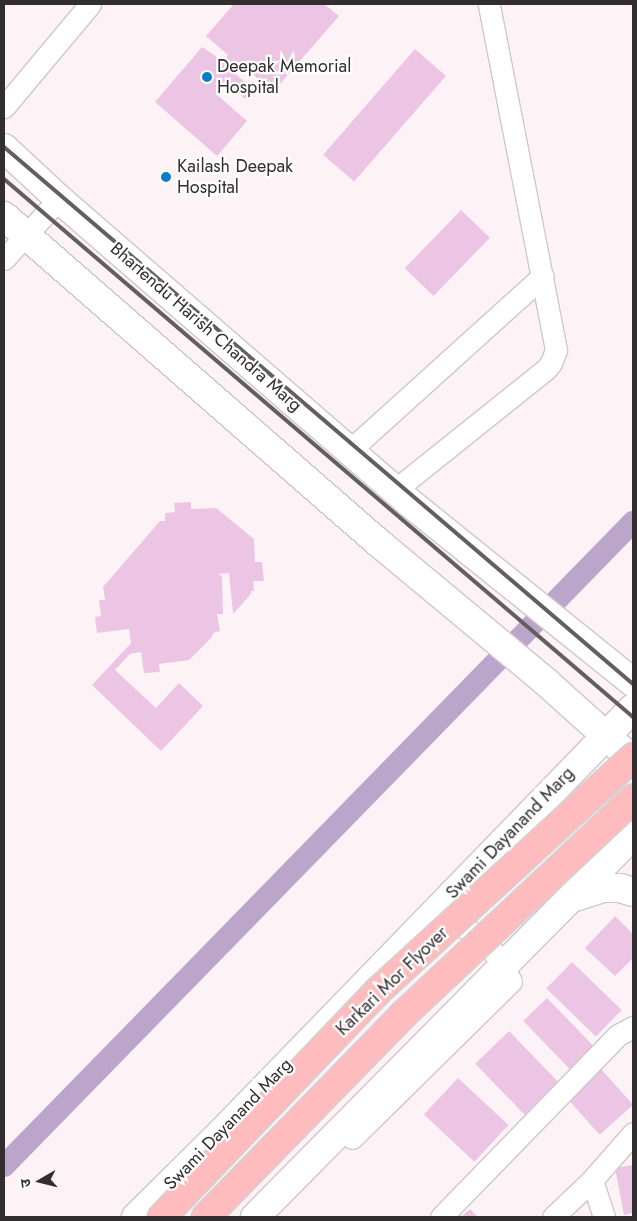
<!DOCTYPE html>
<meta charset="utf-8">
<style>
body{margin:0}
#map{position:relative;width:637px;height:1221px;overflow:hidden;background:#fdf3f6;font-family:Jost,"Noto Sans Devanagari",sans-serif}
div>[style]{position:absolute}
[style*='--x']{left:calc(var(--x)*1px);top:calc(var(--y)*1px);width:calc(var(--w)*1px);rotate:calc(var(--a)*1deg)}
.canal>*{height:22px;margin:-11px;padding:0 11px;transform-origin:11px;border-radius:11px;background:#bca5cb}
.building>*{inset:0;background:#ecc5e4;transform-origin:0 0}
.roads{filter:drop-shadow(1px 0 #d0c7ca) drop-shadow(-1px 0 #d0c7ca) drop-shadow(0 1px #d0c7ca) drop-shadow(0 -1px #d0c7ca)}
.street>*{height:21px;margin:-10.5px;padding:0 10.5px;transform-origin:10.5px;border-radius:10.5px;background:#fff}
.secondary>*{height:28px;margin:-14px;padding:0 14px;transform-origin:14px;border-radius:14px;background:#fff}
.rail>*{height:4px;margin:-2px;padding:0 2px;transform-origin:2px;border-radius:2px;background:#635e5f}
.bridges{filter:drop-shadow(1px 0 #d2d1d1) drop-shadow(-1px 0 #d2d1d1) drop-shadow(0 1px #d2d1d1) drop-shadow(0 -1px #d2d1d1)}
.primary-bridge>*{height:28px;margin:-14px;padding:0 14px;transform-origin:14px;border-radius:14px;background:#febcbf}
.dots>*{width:14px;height:14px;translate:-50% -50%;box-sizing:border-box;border:2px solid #fff;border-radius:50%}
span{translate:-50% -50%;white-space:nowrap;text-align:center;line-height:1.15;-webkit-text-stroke:4.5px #fff;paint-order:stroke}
.poi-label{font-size:18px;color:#322e2f}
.left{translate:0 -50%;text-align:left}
.street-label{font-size:18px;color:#322e2f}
.frame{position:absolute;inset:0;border:5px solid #322e2f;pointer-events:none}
.north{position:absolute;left:15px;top:1156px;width:50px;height:50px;-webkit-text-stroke:4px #fff;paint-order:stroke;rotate:262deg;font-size:14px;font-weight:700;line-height:20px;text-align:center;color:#322e2f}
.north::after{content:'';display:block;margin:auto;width:18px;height:22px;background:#322e2f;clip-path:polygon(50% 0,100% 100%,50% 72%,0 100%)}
</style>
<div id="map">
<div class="canal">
<div style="--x:4;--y:1166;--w:900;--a:-45.68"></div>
</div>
<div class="building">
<div style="clip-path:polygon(234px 4px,324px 4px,339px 16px,273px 92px,239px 62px,232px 71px,253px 89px,245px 99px,226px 82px,216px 94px,247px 121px,217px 156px,155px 102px,202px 47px,223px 61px,228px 55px,206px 36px)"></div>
<div style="left:415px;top:49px;width:41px;height:140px;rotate:41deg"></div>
<div style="left:461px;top:210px;width:40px;height:81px;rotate:44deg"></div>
<div style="clip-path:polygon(191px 502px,191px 509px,216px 508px,254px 539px,255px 562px,262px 562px,264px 581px,253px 581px,254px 591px,251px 591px,251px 594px,233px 614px,229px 573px,219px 574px,222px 577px,223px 614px,217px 614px,220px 631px,213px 633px,212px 637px,189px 660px,159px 664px,160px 672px,144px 673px,141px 652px,130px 654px,115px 670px,156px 708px,179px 683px,203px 706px,161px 751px,92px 685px,131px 643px,129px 629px,97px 633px,95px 617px,101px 616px,99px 600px,105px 600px,103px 587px,160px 521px,165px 521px,165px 513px,175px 512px,174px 503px)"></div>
<div style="clip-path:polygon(615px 916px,633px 934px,633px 958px,615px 976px,585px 948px)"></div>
<div style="left:572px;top:962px;width:69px;height:37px;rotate:44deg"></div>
<div style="left:547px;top:998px;width:71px;height:33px;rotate:46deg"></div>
<div style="left:509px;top:1031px;width:71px;height:47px;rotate:46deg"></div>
<div style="left:601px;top:1069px;width:48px;height:45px;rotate:48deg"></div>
<div style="left:458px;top:1078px;width:69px;height:50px;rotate:43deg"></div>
<div style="clip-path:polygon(633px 1165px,633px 1213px,624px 1215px,615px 1168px)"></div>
<div style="clip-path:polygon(470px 1209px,478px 1217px,461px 1217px)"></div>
</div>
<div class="roads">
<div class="street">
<div style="--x:4;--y:107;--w:134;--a:-50.1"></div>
<div style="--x:4;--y:259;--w:81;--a:-47.5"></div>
<div style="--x:349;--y:451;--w:261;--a:-42.1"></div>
<div style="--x:395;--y:490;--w:193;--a:-38.7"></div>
<div style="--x:546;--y:369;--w:8;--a:-50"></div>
<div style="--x:551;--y:363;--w:14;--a:-69"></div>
<div style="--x:556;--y:350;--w:352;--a:-101"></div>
<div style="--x:352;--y:1138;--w:223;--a:-44.6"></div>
<div style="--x:511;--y:981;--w:26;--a:-119"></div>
<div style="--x:498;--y:958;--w:14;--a:-129"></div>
<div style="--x:489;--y:947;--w:26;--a:-140"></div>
<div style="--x:469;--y:930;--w:32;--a:-154"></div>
<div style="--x:592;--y:1180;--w:62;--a:-48.9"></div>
<div style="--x:441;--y:1217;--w:254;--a:-45.8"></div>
<div style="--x:618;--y:1035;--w:17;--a:-28"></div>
<div style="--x:553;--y:1217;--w:54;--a:-43.5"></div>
<div style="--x:592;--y:1180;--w:39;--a:72"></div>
</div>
<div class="secondary">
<div style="--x:4;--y:148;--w:75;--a:42.8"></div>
<div style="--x:59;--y:199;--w:464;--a:40.9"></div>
<div style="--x:410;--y:503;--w:286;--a:38.8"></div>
<div style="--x:4;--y:216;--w:499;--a:41.1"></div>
<div style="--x:380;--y:544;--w:216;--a:39.7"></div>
<div style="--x:546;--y:682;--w:117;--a:41.9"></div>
<div style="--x:572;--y:898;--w:32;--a:-18"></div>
<div style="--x:602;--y:888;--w:18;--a:0"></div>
<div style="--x:620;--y:888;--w:14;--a:17"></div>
<div style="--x:136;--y:1217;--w:120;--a:-44.7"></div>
<div style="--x:221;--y:1133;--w:592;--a:-45.89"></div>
<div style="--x:255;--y:1217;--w:537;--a:-45.3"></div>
</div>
</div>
<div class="rail">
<div style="--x:4;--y:147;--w:827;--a:40.49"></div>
<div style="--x:4;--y:179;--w:828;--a:40.54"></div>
</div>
<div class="bridges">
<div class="primary-bridge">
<div style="--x:162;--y:1217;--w:314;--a:-46.3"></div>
<div style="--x:379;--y:990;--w:345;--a:-42.5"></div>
<div style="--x:206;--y:1217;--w:282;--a:-45.7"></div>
<div style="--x:403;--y:1015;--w:316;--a:-43.2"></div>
</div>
</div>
<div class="dots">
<div style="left:207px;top:77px;background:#077fc8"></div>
<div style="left:166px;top:177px;background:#077fc8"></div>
</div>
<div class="poi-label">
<span class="left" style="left:217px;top:77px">Deepak Memorial<br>Hospital</span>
<span class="left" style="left:177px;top:177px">Kailash Deepak<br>Hospital</span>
</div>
<div class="street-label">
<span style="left:206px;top:327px;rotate:41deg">Bhartendu Harish Chandra Marg</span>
<span style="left:510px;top:833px;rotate:-46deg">Swami Dayanand Marg</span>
<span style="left:392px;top:981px;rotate:-44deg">Karkari Mor Flyover</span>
<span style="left:228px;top:1124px;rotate:-46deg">Swami Dayanand Marg</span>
</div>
<div class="frame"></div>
<div class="north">उ</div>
</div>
